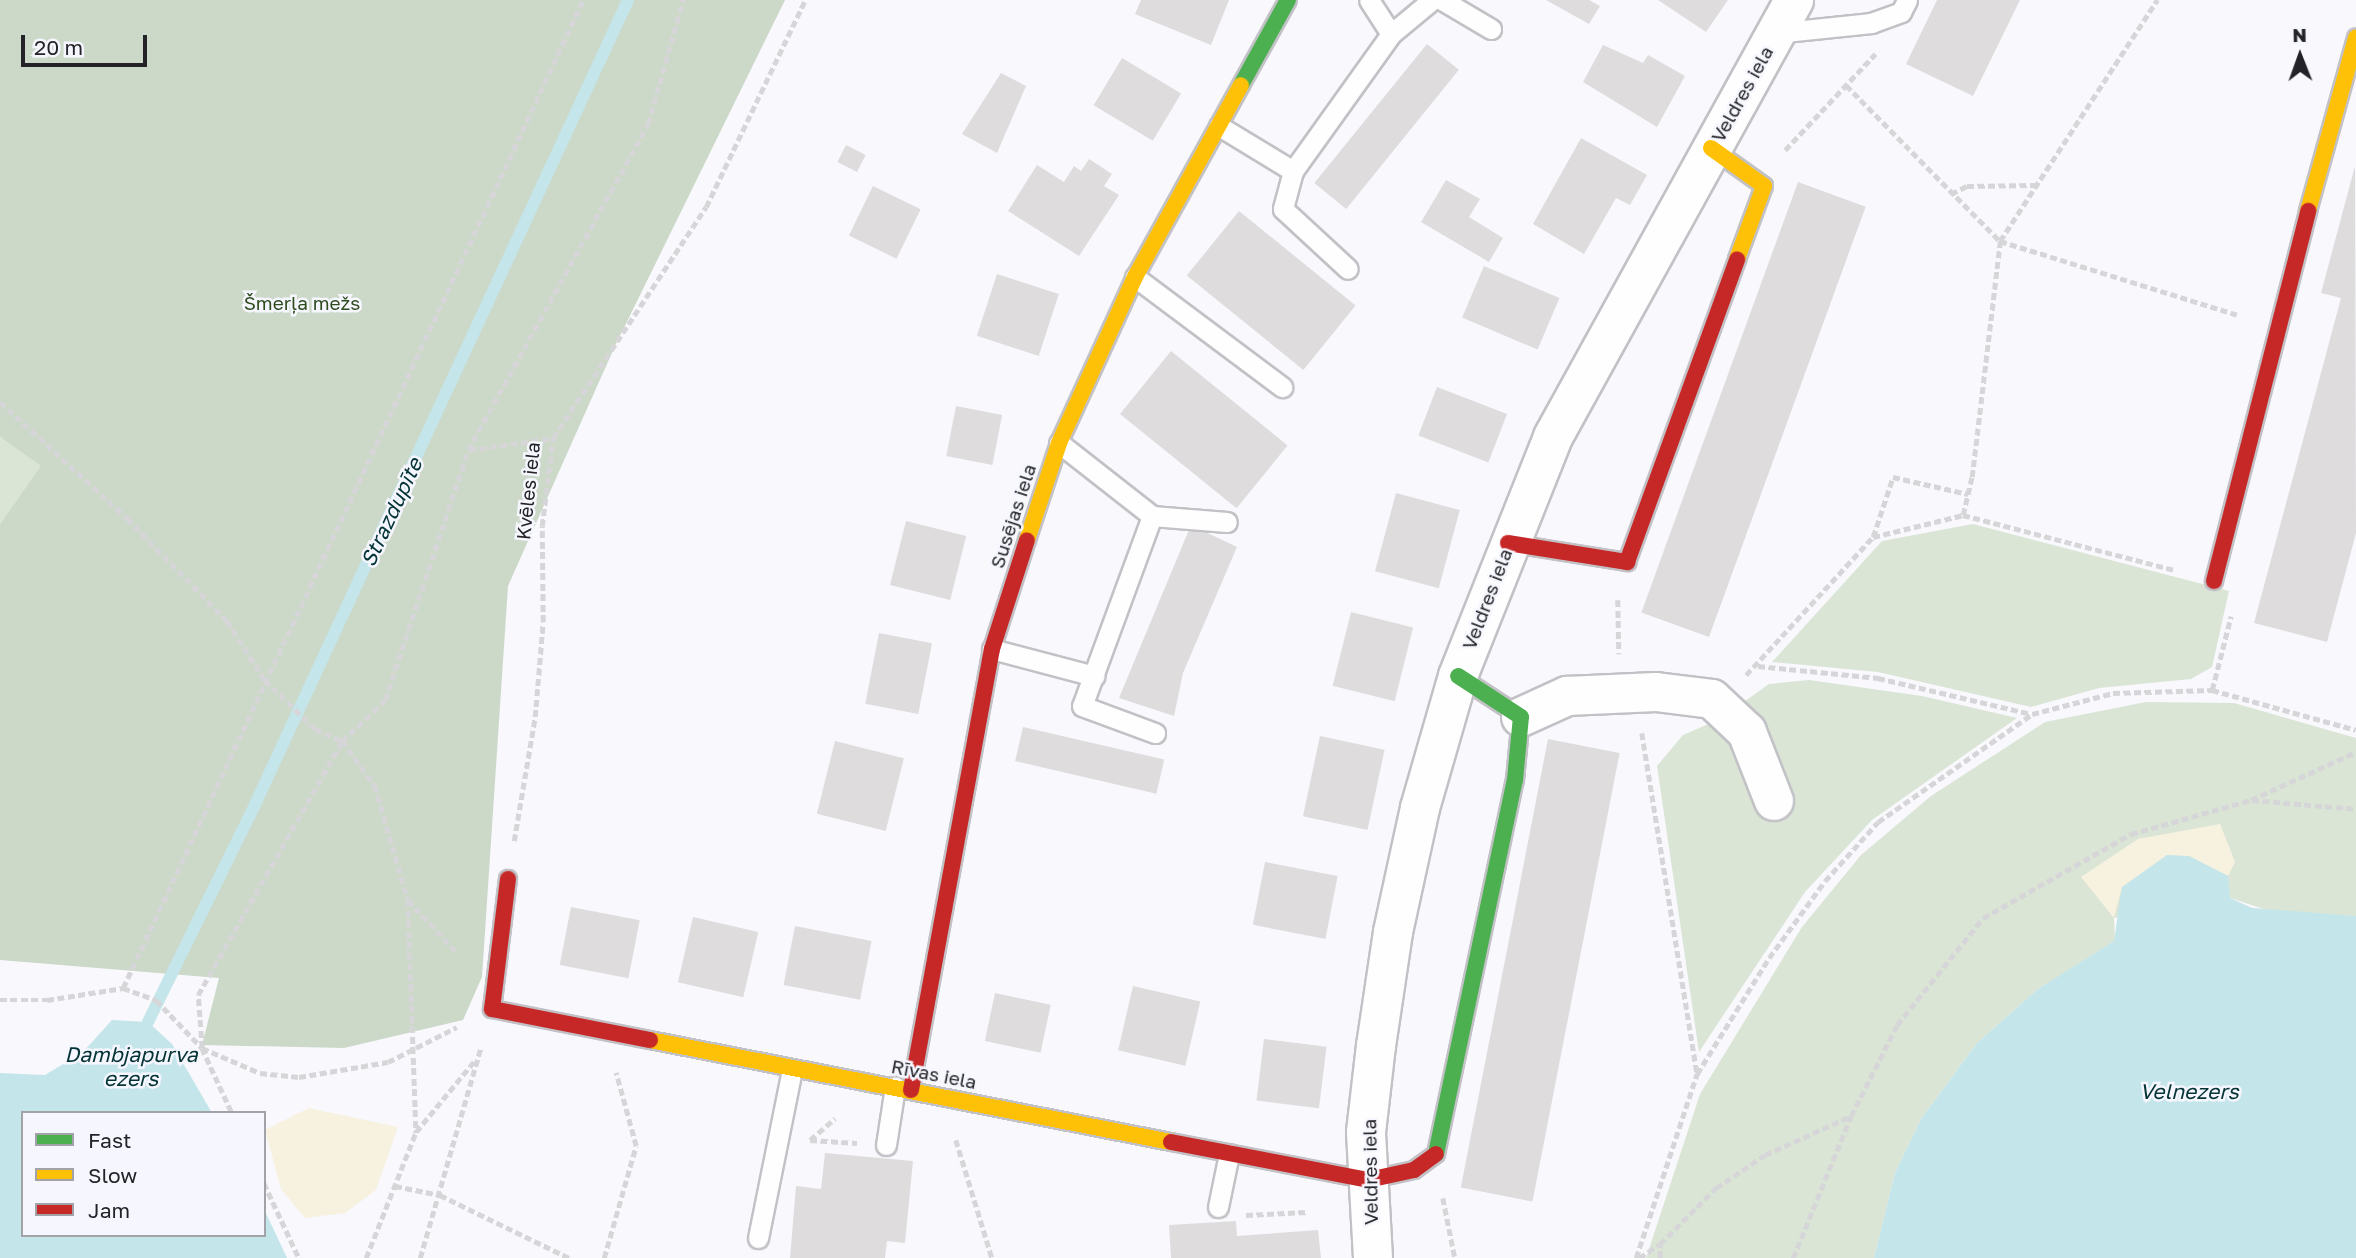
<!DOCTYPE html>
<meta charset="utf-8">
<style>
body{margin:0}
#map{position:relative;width:2356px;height:1258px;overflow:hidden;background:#f8f8fd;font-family:"Golos Text",sans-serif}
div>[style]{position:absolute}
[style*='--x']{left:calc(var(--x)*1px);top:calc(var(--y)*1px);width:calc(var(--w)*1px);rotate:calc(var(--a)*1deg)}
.green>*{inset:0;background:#dae5d6}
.forest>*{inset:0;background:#ccd8c8}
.sand>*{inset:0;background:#f7f2e0}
.water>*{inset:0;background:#c4e5e9}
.stream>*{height:12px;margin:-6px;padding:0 6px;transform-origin:6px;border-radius:6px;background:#c4e5e9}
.building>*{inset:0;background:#dfdcde;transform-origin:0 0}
.path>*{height:4.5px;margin-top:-2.25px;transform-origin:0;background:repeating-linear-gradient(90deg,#d6d6d8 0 7px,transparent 0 10.5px)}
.roads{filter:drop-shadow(2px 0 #c2c2c6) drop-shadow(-2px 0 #c2c2c6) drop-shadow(0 2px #c2c2c6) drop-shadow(0 -2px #c2c2c6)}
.lane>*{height:19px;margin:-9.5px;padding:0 9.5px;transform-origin:9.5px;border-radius:9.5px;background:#fefeff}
.street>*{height:38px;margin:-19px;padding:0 19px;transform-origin:19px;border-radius:19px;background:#fefeff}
.fast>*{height:16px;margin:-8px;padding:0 8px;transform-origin:8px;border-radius:8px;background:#4caf50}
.slow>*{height:16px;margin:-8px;padding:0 8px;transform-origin:8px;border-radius:8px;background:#ffc107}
.jam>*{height:16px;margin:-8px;padding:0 8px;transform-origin:8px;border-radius:8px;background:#c62828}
span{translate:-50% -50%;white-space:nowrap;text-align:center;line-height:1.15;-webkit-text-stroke:5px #f6f6ff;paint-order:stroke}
.street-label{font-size:19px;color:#242428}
.park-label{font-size:19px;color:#2f4c1d}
.water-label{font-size:21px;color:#043436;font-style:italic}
.legend{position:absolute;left:21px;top:1111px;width:245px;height:126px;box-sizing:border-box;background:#f6f6ff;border:2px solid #a2a2a9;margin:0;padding:9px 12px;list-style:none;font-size:21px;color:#242428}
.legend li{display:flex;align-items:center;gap:14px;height:35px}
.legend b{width:35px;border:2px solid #a2a2a9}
.north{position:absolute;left:2265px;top:21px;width:70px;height:70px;-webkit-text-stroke:5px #f6f6ff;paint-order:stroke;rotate:359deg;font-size:19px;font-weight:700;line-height:28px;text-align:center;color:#242428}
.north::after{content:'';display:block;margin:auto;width:24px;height:32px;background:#242428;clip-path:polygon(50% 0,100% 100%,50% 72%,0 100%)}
.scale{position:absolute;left:21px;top:35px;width:126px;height:32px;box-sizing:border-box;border:4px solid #242428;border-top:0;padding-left:9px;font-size:21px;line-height:24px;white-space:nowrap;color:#242428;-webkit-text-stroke:5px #f6f6ff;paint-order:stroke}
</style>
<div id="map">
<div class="green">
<div style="clip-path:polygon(0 437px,42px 466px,0 524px)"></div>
<div style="clip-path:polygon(1973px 524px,2229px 591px,2212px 667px,2191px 679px,2099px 688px,2031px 707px,1878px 672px,1772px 662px,1882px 541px)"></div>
<div style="clip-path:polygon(1809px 680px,1922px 696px,2017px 718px,1872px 820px,1805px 892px,1699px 1052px,1657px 766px,1683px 735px,1720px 719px,1769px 684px)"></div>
<div style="clip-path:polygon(2146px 702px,2234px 703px,2356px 738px,2356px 916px,2276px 913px,2230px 898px,2114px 918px,2115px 941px,2038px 989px,1977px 1043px,1921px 1119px,1895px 1173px,1874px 1258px,1646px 1258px,1700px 1094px,1802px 927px,1861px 855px,1931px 796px,2045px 722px)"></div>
</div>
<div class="forest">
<div style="clip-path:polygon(0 0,785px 0,615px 346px,508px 586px,482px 977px,463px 1020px,344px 1048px,202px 1045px,219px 978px,0 960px,0 524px,41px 466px,0 437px)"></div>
</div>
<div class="sand">
<div style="clip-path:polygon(2220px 824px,2235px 862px,2228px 876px,2189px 856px,2122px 887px,2114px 918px,2081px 877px,2138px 839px)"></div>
<div style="clip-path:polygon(309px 1108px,398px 1127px,376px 1190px,345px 1213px,305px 1218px,281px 1189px,265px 1130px)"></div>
</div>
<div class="water">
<div style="clip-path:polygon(2167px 855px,2189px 856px,2228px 876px,2230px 898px,2252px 908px,2356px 916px,2356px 1258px,1874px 1258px,1895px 1173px,1921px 1119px,1977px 1043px,2038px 989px,2114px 941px,2122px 887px)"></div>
<div style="clip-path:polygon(112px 1020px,148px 1022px,172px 1044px,212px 1113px,23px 1113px,23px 1235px,264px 1235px,264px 1209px,287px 1258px,0 1258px,0 1073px,45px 1075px,83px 1052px)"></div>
</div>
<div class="stream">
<div style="--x:148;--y:1022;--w:247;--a:-63.8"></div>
<div style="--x:257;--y:800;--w:882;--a:-65.12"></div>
</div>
<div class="building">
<div style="clip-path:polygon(1141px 0,1229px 0,1211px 45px,1135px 14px)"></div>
<div style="clip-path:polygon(1546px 0,1589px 0,1600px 6px,1589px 24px)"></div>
<div style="clip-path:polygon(1658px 0,1728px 0,1706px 32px)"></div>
<div style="clip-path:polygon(1937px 0,2020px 0,1973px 96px,1906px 64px)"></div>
<div style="left:1427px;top:44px;width:41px;height:179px;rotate:39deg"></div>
<div style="clip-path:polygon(1603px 45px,1643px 63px,1648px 55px,1685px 76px,1657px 127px,1583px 82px)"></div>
<div style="left:1122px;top:58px;width:69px;height:55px;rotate:31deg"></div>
<div style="clip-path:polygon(1001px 73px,1026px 86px,997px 153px,962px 134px)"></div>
<div style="clip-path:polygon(1581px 138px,1647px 175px,1630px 205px,1616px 198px,1584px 254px,1533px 224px)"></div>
<div style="left:846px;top:145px;width:22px;height:19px;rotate:27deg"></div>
<div style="clip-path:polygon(1089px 159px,1112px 174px,1104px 186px,1119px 195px,1079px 256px,1008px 211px,1037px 165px,1064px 182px,1074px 166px,1081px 171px)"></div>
<div style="clip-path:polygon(2355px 166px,2356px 533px,2327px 642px,2254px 623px,2341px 298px,2321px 293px)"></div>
<div style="clip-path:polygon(1446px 180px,1480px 199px,1469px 217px,1503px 238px,1489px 262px,1421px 222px)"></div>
<div style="left:1798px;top:182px;width:72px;height:458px;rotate:20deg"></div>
<div style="left:873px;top:186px;width:53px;height:55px;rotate:26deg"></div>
<div style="left:1239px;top:211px;width:150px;height:83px;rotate:39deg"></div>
<div style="left:1484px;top:266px;width:82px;height:56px;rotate:23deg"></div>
<div style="left:997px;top:274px;width:65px;height:65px;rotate:18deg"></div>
<div style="left:1171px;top:351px;width:150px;height:81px;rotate:39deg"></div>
<div style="left:1437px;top:387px;width:75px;height:52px;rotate:21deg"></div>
<div style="left:956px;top:406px;width:47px;height:51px;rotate:11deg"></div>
<div style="left:1396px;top:493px;width:66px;height:81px;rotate:15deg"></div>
<div style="left:906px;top:521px;width:62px;height:66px;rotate:14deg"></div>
<div style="clip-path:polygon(1191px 525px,1237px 547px,1183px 673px,1174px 716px,1119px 698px)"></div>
<div style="left:1351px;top:612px;width:64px;height:76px;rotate:14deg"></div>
<div style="left:879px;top:633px;width:54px;height:72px;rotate:11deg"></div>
<div style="left:1023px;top:727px;width:145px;height:35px;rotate:13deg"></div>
<div style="left:1320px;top:736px;width:66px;height:82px;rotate:12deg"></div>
<div style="left:1548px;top:739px;width:73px;height:457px;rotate:11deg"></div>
<div style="left:835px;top:741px;width:71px;height:75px;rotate:14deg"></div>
<div style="left:1265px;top:862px;width:74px;height:64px;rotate:11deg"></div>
<div style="left:571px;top:907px;width:70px;height:59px;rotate:11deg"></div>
<div style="left:693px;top:917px;width:67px;height:67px;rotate:13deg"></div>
<div style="left:795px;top:926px;width:78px;height:60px;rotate:11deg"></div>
<div style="left:1133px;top:986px;width:69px;height:66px;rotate:13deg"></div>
<div style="left:995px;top:993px;width:57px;height:49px;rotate:12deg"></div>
<div style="left:1264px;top:1039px;width:63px;height:62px;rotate:7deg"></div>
<div style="clip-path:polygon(825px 1153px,913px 1161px,905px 1243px,887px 1241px,885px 1258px,790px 1258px,796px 1186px,821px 1189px)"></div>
<div style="clip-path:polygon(1236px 1221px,1237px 1236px,1318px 1230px,1321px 1258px,1171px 1258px,1169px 1225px)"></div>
</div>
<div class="path">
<div style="--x:1846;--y:85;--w:219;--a:45.4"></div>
<div style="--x:2000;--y:241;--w:248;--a:17.3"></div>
<div style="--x:1785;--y:150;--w:132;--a:-46.8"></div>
<div style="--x:1951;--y:194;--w:18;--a:-27"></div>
<div style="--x:1967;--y:186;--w:69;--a:-0.8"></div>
<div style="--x:0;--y:402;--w:172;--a:42.4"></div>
<div style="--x:127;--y:518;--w:144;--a:45.8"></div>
<div style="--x:227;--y:621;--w:70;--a:57.2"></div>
<div style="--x:265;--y:680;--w:70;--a:44.4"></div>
<div style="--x:315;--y:729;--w:30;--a:24"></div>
<div style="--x:342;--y:741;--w:56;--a:53.7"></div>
<div style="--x:375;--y:786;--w:119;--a:73.9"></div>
<div style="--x:408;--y:900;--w:74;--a:47.2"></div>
<div style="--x:469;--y:450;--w:85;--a:-8.1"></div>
<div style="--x:1963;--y:515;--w:39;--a:-77"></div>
<div style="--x:1972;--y:477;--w:238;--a:-83.2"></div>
<div style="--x:2000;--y:241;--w:288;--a:-56.9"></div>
<div style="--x:1873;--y:537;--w:63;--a:-71.6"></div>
<div style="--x:1893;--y:477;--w:77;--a:12.8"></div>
<div style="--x:1618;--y:600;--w:54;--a:88.9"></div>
<div style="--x:1758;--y:666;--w:121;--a:5.7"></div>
<div style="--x:1878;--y:678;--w:157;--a:13.2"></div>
<div style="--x:1746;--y:675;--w:188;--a:-47.4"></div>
<div style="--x:1873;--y:537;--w:93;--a:-13.7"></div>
<div style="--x:1963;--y:515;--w:218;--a:14.6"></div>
<div style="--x:2212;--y:690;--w:76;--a:-75.6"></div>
<div style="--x:1642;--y:733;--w:344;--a:80.8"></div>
<div style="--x:2252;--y:800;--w:104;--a:4.9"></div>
<div style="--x:514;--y:841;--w:126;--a:-80.4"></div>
<div style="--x:535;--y:717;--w:95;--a:-85.2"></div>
<div style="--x:543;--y:622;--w:96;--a:-90.6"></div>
<div style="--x:542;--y:526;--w:89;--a:-82.9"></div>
<div style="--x:553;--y:438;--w:277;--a:-56.5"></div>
<div style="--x:706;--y:207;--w:229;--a:-64.4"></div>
<div style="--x:408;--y:900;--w:233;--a:88"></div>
<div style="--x:123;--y:988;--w:1090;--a:-65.03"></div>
<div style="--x:0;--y:1000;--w:47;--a:0"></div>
<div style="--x:47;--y:1000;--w:77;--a:-9"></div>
<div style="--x:123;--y:988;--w:35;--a:20"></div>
<div style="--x:156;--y:1000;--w:66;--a:46.2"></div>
<div style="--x:202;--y:1048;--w:72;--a:65.2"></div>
<div style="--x:202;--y:1048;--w:53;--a:-94.3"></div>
<div style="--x:198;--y:995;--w:292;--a:-60.4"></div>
<div style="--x:342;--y:741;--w:59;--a:-43.6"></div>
<div style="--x:385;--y:700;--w:263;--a:-71.6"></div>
<div style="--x:468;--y:450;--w:372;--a:-61.1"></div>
<div style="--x:648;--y:124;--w:129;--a:-74.2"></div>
<div style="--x:202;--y:1048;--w:63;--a:23.3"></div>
<div style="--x:260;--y:1073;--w:39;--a:6"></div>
<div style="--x:299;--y:1077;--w:90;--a:-9.6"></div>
<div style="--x:388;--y:1062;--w:77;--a:-26.9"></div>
<div style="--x:810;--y:1140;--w:47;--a:3.7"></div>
<div style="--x:810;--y:1140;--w:33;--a:-41"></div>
<div style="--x:956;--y:1140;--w:123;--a:73"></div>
<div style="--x:264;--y:1183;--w:83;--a:65"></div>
<div style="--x:395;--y:1186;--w:46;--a:11.3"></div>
<div style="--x:440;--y:1195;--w:144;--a:26"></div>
<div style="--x:1443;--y:1198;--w:61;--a:78.7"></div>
<div style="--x:1246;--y:1215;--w:61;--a:-2.8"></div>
<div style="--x:366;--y:1258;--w:136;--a:-68.4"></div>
<div style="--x:416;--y:1132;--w:94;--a:-50.6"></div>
<div style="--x:420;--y:1258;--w:220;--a:-73.9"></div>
<div style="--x:604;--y:1258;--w:116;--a:-74.1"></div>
<div style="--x:636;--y:1146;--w:76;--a:-105.3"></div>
<div style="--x:1636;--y:1258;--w:194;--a:-71.7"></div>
<div style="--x:1697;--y:1074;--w:137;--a:-58.2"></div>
<div style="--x:1769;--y:958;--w:95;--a:-54"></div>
<div style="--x:1825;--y:881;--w:79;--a:-48.1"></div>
<div style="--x:1878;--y:822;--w:188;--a:-35"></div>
<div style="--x:2032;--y:714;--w:84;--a:-14.5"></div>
<div style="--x:2113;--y:693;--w:99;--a:-1.7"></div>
<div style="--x:2212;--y:690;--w:149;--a:15.5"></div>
<div style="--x:1639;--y:1258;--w:25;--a:-34"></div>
<div style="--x:1660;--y:1244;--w:79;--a:-45"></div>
<div style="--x:1716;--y:1188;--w:59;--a:-34"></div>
<div style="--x:1765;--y:1155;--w:94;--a:-24.4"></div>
<div style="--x:1660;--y:1258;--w:13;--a:-90"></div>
<div style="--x:1793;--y:1258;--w:153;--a:-67.8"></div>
<div style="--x:1851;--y:1116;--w:102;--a:-63.2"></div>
<div style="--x:1897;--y:1025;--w:137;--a:-51.2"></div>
<div style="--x:1983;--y:918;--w:170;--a:-29.6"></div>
<div style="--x:2131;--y:834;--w:125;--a:-15.8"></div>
<div style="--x:2251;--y:800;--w:115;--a:-24.6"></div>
</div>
<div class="roads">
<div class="lane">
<div style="--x:1442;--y:0;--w:57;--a:30.6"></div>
<div style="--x:1775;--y:33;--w:97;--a:-5.9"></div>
<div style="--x:1871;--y:23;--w:32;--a:-20"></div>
<div style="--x:1901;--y:12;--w:13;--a:-63"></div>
<div style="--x:1391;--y:34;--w:53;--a:-39.7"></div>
<div style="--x:1219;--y:126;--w:87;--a:31.3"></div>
<div style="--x:1293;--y:171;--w:168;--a:-54.4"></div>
<div style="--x:1391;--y:34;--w:40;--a:-122.9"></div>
<div style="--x:1293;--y:171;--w:39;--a:105"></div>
<div style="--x:1283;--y:209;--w:88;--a:42.7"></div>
<div style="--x:1135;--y:277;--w:184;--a:36.8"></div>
<div style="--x:1059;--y:443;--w:118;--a:38.1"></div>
<div style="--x:1152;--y:516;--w:75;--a:4.6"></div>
<div style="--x:1152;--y:516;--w:202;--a:110.2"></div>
<div style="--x:1082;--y:706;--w:78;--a:20.3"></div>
<div style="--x:992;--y:649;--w:106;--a:14.8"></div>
<div style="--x:886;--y:1145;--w:59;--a:-81.2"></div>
<div style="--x:1218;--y:1207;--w:54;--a:-78.3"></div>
<div style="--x:758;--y:1238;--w:172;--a:-78.6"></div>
</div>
<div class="street">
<div style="--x:1521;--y:717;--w:51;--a:-24.5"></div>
<div style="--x:1567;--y:696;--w:89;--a:-2.6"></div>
<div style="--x:1656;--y:692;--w:56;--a:7.1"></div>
<div style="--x:1712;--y:699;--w:48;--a:43.3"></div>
<div style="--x:1747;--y:732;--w:74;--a:68.6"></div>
<div style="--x:1373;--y:1258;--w:126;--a:-93.2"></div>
<div style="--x:1366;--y:1132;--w:87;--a:-83.4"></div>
<div style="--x:1376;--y:1046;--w:115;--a:-81.5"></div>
<div style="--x:1393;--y:932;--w:127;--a:-77.7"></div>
<div style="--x:1420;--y:808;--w:137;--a:-73.9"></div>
<div style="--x:1458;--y:676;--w:257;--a:-68.3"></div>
<div style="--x:1553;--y:437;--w:499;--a:-61.1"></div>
</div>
<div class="fast">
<div style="--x:1241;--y:85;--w:97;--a:-61.1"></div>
<div style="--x:1436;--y:1154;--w:382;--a:-78.1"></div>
<div style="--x:1515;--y:780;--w:63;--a:-84.6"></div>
<div style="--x:1521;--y:717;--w:75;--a:-146.9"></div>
</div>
<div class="slow">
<div style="--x:1711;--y:148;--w:65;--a:35.6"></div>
<div style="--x:1764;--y:186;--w:78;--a:110.3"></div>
<div style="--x:2308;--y:211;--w:180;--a:-74.5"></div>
<div style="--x:1027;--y:540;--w:102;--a:-71.7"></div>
<div style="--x:1059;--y:443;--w:183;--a:-65.4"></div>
<div style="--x:1135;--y:277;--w:219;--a:-61.1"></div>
<div style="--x:650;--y:1040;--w:531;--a:11.08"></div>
</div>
<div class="jam">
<div style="--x:1508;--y:543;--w:121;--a:9.1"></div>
<div style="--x:1627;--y:562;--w:322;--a:-70"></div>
<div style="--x:2214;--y:581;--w:382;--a:-75.7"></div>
<div style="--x:508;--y:879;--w:131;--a:97"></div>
<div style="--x:492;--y:1009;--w:161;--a:11.1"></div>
<div style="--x:911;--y:1090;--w:448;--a:-79.6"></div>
<div style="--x:992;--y:649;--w:114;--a:-72.2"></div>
<div style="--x:1171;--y:1142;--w:201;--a:10.9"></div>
<div style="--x:1368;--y:1180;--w:47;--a:-12.3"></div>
<div style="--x:1414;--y:1170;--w:27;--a:-36"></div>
</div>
</div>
<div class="street-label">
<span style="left:1742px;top:94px;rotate:-61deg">Veldres iela</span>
<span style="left:528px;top:491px;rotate:-84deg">Kvēles iela</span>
<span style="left:1013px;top:516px;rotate:-72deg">Susējas iela</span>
<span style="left:1487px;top:599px;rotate:-69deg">Veldres iela</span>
<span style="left:934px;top:1074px;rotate:11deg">Rīvas iela</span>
<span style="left:1370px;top:1172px;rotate:-91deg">Veldres iela</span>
</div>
<div class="park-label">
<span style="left:302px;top:303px">Šmerļa mežs</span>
</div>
<div class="water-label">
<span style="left:391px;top:512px;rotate:-65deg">Strazdupīte</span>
<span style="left:131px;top:1066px">Dambjapurva<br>ezers</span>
<span style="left:2189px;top:1091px">Velnezers</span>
</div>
<ul class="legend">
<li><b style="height:9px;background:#4caf50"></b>Fast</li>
<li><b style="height:9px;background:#ffc107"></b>Slow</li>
<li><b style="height:9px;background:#c62828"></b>Jam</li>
</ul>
<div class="north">N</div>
<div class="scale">20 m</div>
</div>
